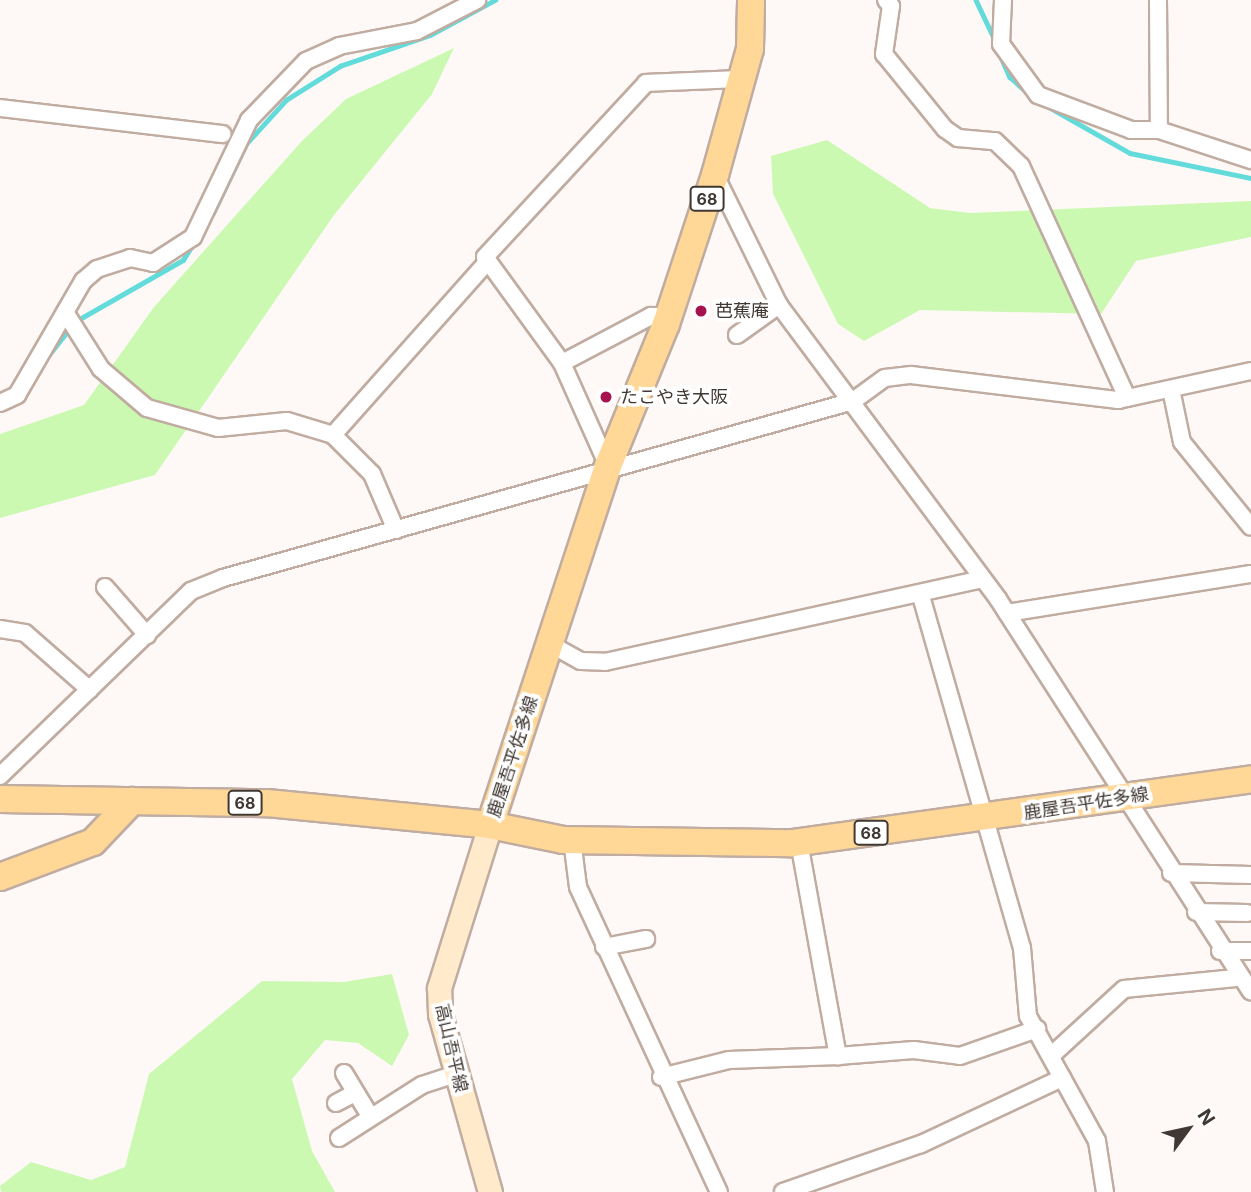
<!DOCTYPE html>
<meta charset="utf-8">
<style>
body{margin:0}
#map{position:relative;width:1251px;height:1192px;overflow:hidden;background:#fef9f7;font-family:Inter,"Noto Sans JP",sans-serif}
div>[style]{position:absolute}
[style*='--x']{left:calc(var(--x)*1px);top:calc(var(--y)*1px);width:calc(var(--w)*1px);rotate:calc(var(--a)*1deg)}
.green>*{inset:0;background:#ccf9b2}
.stream>*{height:4.5px;margin:-2.25px;padding:0 2.25px;transform-origin:2.25px;border-radius:2.25px;background:#64dbdb}
.roads{filter:drop-shadow(2px 0 #c0aca0) drop-shadow(-2px 0 #c0aca0) drop-shadow(0 2px #c0aca0) drop-shadow(0 -2px #c0aca0)}
.minor>*{height:16px;margin:-8px;padding:0 8px;transform-origin:8px;border-radius:8px;background:#fff}
.secondary>*{height:23px;margin:-11.5px;padding:0 11.5px;transform-origin:11.5px;border-radius:11.5px;background:#ffebcb}
.primary>*{height:26px;margin:-13px;padding:0 13px;transform-origin:13px;border-radius:13px;background:#ffd797}
.dots>*{width:19px;height:19px;translate:-50% -50%;box-sizing:border-box;border:4px solid #fff;border-radius:50%}
span{translate:-50% -50%;white-space:nowrap;text-align:center;line-height:1.15;-webkit-text-stroke:7px #fff;paint-order:stroke}
.shield-label span{padding:2px 5px;background:#fff;border:2px solid;border-radius:5px;-webkit-text-stroke-width:0}
.shield-label{font-size:16px;color:#403833;font-weight:700}
.poi-label{font-size:18px;color:#403833}
.left{translate:0 -50%;text-align:left}
.street-label{font-size:18px;color:#403833}
.north{position:absolute;left:1153px;top:1094px;width:70px;height:70px;-webkit-text-stroke:5px #fff;paint-order:stroke;rotate:57deg;font-size:19px;font-weight:700;line-height:28px;text-align:center;color:#403833}
.north::after{content:'';display:block;margin:auto;width:24px;height:32px;background:#403833;clip-path:polygon(50% 0,100% 100%,50% 72%,0 100%)}
</style>
<div id="map">
<div class="green">
<div style="clip-path:polygon(454px 48px,432px 94px,334px 215px,155px 475px,0 518px,0 434px,84px 405px,154px 307px,301px 142px,346px 99px)"></div>
<div style="clip-path:polygon(827px 140px,930px 208px,970px 213px,1251px 201px,1251px 237px,1136px 261px,1101px 314px,920px 310px,864px 341px,838px 324px,773px 194px,771px 156px)"></div>
<div style="clip-path:polygon(392px 974px,409px 1035px,392px 1066px,358px 1043px,325px 1040px,292px 1079px,312px 1151px,335px 1192px,1px 1192px,0 1186px,31px 1162px,91px 1180px,125px 1167px,149px 1074px,262px 981px,344px 982px)"></div>
</div>
<div class="stream">
<div style="--x:976;--y:0;--w:42;--a:64.7"></div>
<div style="--x:996;--y:46;--w:34;--a:66"></div>
<div style="--x:1010;--y:77;--w:27;--a:42"></div>
<div style="--x:1049;--y:107;--w:93;--a:29.6"></div>
<div style="--x:1130;--y:153;--w:124;--a:11.7"></div>
<div style="--x:213;--y:213;--w:76;--a:-64.4"></div>
<div style="--x:246;--y:144;--w:59;--a:-47.7"></div>
<div style="--x:286;--y:100;--w:64;--a:-32.2"></div>
<div style="--x:340;--y:66;--w:95;--a:-19"></div>
<div style="--x:430;--y:35;--w:74;--a:-28.3"></div>
<div style="--x:76;--y:321;--w:123;--a:-29.7"></div>
<div style="--x:183;--y:260;--w:19;--a:-58"></div>
<div style="--x:48;--y:356;--w:37;--a:-52"></div>
</div>
<div class="roads">
<div class="minor">
<div style="--x:886;--y:0;--w:8;--a:50"></div>
<div style="--x:891;--y:6;--w:49;--a:98.3"></div>
<div style="--x:884;--y:54;--w:97;--a:50.9"></div>
<div style="--x:945;--y:129;--w:16;--a:35"></div>
<div style="--x:958;--y:138;--w:37;--a:5"></div>
<div style="--x:995;--y:141;--w:36;--a:44"></div>
<div style="--x:1021;--y:166;--w:255;--a:65.4"></div>
<div style="--x:1003;--y:0;--w:44;--a:92.6"></div>
<div style="--x:1001;--y:44;--w:63;--a:54"></div>
<div style="--x:1038;--y:95;--w:99;--a:20.6"></div>
<div style="--x:1131;--y:130;--w:28;--a:0"></div>
<div style="--x:1159;--y:130;--w:97;--a:18.1"></div>
<div style="--x:1158;--y:0;--w:130;--a:89.6"></div>
<div style="--x:0;--y:108;--w:224;--a:6.7"></div>
<div style="--x:715;--y:175;--w:145;--a:63.8"></div>
<div style="--x:779;--y:305;--w:367;--a:53.3"></div>
<div style="--x:998;--y:599;--w:467;--a:57.2"></div>
<div style="--x:65;--y:312;--w:67;--a:57.7"></div>
<div style="--x:101;--y:369;--w:60;--a:40.3"></div>
<div style="--x:147;--y:408;--w:74;--a:15.7"></div>
<div style="--x:218;--y:428;--w:69;--a:-5.8"></div>
<div style="--x:287;--y:421;--w:48;--a:16.9"></div>
<div style="--x:333;--y:435;--w:55;--a:45"></div>
<div style="--x:372;--y:474;--w:61;--a:66.8"></div>
<div style="--x:737;--y:335;--w:52;--a:-35.5"></div>
<div style="--x:562;--y:363;--w:101;--a:-27.8"></div>
<div style="--x:651;--y:316;--w:17;--a:0"></div>
<div style="--x:1171;--y:389;--w:54;--a:78.3"></div>
<div style="--x:1182;--y:442;--w:109;--a:50.9"></div>
<div style="--x:0;--y:403;--w:19;--a:-25"></div>
<div style="--x:17;--y:395;--w:132;--a:-59.9"></div>
<div style="--x:83;--y:281;--w:18;--a:-41"></div>
<div style="--x:97;--y:269;--w:35;--a:-18"></div>
<div style="--x:130;--y:258;--w:24;--a:12"></div>
<div style="--x:153;--y:263;--w:48;--a:-33"></div>
<div style="--x:193;--y:237;--w:130;--a:-64.4"></div>
<div style="--x:249;--y:120;--w:82;--a:-46"></div>
<div style="--x:306;--y:61;--w:36;--a:-24"></div>
<div style="--x:339;--y:46;--w:79;--a:-10.9"></div>
<div style="--x:417;--y:31;--w:68;--a:-27.3"></div>
<div style="--x:333;--y:435;--w:233;--a:-48.3"></div>
<div style="--x:608;--y:466;--w:113;--a:-114.1"></div>
<div style="--x:562;--y:363;--w:131;--a:-126"></div>
<div style="--x:485;--y:257;--w:237;--a:-47.2"></div>
<div style="--x:646;--y:83;--w:97;--a:-2.4"></div>
<div style="--x:105;--y:587;--w:64;--a:48.8"></div>
<div style="--x:921;--y:596;--w:366;--a:74"></div>
<div style="--x:1022;--y:948;--w:68;--a:85"></div>
<div style="--x:1028;--y:1016;--w:143;--a:61.1"></div>
<div style="--x:1097;--y:1141;--w:52;--a:81.1"></div>
<div style="--x:1007;--y:613;--w:247;--a:-9.1"></div>
<div style="--x:0;--y:629;--w:25;--a:9"></div>
<div style="--x:25;--y:633;--w:86;--a:41.2"></div>
<div style="--x:550;--y:644;--w:35;--a:29"></div>
<div style="--x:581;--y:661;--w:24;--a:2"></div>
<div style="--x:605;--y:662;--w:387;--a:-12.4"></div>
<div style="--x:0;--y:776;--w:266;--a:-44.1"></div>
<div style="--x:191;--y:591;--w:35;--a:-22"></div>
<div style="--x:223;--y:578;--w:654;--a:-15.69"></div>
<div style="--x:853;--y:401;--w:39;--a:-36"></div>
<div style="--x:885;--y:378;--w:26;--a:-7"></div>
<div style="--x:911;--y:375;--w:209;--a:6.9"></div>
<div style="--x:1118;--y:400;--w:136;--a:-12.3"></div>
<div style="--x:572;--y:840;--w:47;--a:82.7"></div>
<div style="--x:578;--y:887;--w:336;--a:65.2"></div>
<div style="--x:799;--y:842;--w:218;--a:79.7"></div>
<div style="--x:838;--y:1056;--w:76;--a:-4.5"></div>
<div style="--x:914;--y:1050;--w:46;--a:7.4"></div>
<div style="--x:960;--y:1056;--w:82;--a:-19.3"></div>
<div style="--x:1171;--y:873;--w:80;--a:1.4"></div>
<div style="--x:1196;--y:912;--w:51;--a:1.1"></div>
<div style="--x:604;--y:947;--w:43;--a:-10.8"></div>
<div style="--x:1220;--y:951;--w:31;--a:0"></div>
<div style="--x:1053;--y:1054;--w:96;--a:-42.5"></div>
<div style="--x:1124;--y:989;--w:114;--a:-5.6"></div>
<div style="--x:344;--y:1073;--w:50;--a:58.8"></div>
<div style="--x:661;--y:1077;--w:70;--a:-14"></div>
<div style="--x:729;--y:1060;--w:109;--a:-2.1"></div>
<div style="--x:336;--y:1103;--w:21;--a:-28"></div>
<div style="--x:339;--y:1138;--w:98;--a:-32.6"></div>
<div style="--x:422;--y:1085;--w:36;--a:-18"></div>
<div style="--x:783;--y:1192;--w:146;--a:-19.2"></div>
<div style="--x:921;--y:1144;--w:156;--a:-25.1"></div>
</div>
<div class="secondary">
<div style="--x:490;--y:1192;--w:185;--a:-105.7"></div>
<div style="--x:440;--y:1014;--w:26;--a:-92"></div>
<div style="--x:439;--y:988;--w:171;--a:-72.6"></div>
</div>
<div class="primary">
<div style="--x:0;--y:799;--w:267;--a:0.9"></div>
<div style="--x:267;--y:803;--w:224;--a:5.6"></div>
<div style="--x:490;--y:825;--w:75;--a:11.6"></div>
<div style="--x:563;--y:840;--w:229;--a:0.8"></div>
<div style="--x:792;--y:843;--w:463;--a:-7.9"></div>
<div style="--x:490;--y:825;--w:378;--a:-71.8"></div>
<div style="--x:608;--y:466;--w:153;--a:-67.8"></div>
<div style="--x:666;--y:324;--w:157;--a:-71.8"></div>
<div style="--x:715;--y:175;--w:131;--a:-74.5"></div>
<div style="--x:750;--y:49;--w:49;--a:-88.8"></div>
<div style="--x:0;--y:877;--w:99;--a:-20.6"></div>
<div style="--x:93;--y:842;--w:57;--a:-46.4"></div>
</div>
</div>
<div class="dots">
<div style="left:701px;top:311px;background:#a61450"></div>
<div style="left:606px;top:397px;background:#a61450"></div>
</div>
<div class="shield-label">
<span style="left:707px;top:199px">68</span>
<span style="left:245px;top:803px">68</span>
<span style="left:871px;top:833px">68</span>
</div>
<div class="poi-label">
<span class="left" style="left:715px;top:311px">芭蕉庵</span>
<span class="left" style="left:620px;top:397px">たこやき大阪</span>
</div>
<div class="street-label">
<span style="left:513px;top:757px;rotate:-72deg">鹿屋吾平佐多線</span>
<span style="left:1086px;top:804px;rotate:-9deg">鹿屋吾平佐多線</span>
<span style="left:451px;top:1048px;rotate:77deg">高山吾平線</span>
</div>
<div class="north">N</div>
</div>
